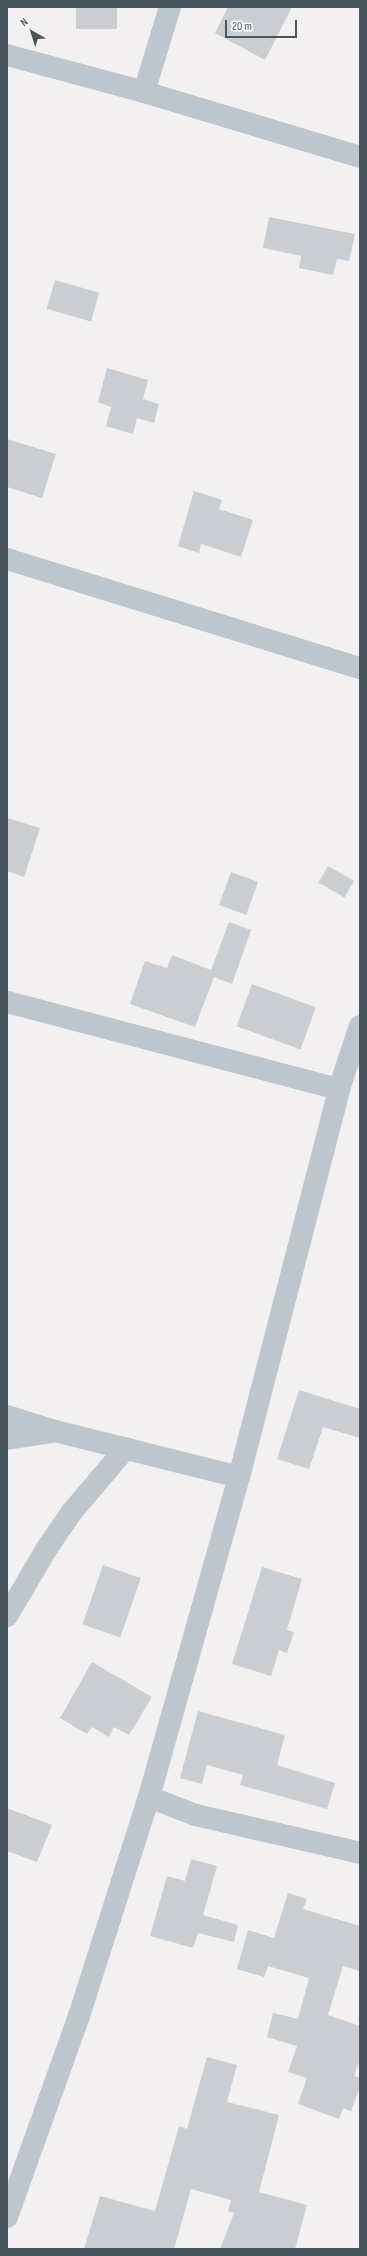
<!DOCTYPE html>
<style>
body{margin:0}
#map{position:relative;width:367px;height:2256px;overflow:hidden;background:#f2f0f0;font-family:"Sofia Sans Condensed",sans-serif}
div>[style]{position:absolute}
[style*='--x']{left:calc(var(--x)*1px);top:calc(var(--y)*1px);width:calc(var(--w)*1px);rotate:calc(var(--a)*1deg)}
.building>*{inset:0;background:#caced2;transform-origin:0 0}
.minor>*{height:22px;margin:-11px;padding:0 11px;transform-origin:11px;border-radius:11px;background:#bdc6cc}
span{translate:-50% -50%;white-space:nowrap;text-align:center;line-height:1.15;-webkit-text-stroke:3px #fff;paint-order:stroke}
.frame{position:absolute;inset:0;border:8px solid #49555c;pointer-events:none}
.north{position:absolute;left:12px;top:12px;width:40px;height:40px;-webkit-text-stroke:3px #fff;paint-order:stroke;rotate:321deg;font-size:11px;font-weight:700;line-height:16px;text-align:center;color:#49555c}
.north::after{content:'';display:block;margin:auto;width:14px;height:18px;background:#49555c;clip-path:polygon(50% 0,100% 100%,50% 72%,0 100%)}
.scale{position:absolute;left:225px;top:20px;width:72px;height:18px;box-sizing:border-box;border:2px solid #49555c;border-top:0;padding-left:5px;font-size:12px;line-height:14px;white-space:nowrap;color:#49555c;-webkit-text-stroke:3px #fff;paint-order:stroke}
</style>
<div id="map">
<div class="building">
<div style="left:76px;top:7px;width:41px;height:22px"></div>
<div style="clip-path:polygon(228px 7px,292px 7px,265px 60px,215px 33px)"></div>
<div style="clip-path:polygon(269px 217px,355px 234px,349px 261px,337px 259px,333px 275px,299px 268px,301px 256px,263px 248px)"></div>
<div style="left:55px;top:280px;width:46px;height:30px;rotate:16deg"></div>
<div style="clip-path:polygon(107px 368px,148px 380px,143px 399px,159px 404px,154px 423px,137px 418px,133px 434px,106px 426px,111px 407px,98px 402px)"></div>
<div style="clip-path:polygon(7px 439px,56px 454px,42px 498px,7px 487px)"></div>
<div style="clip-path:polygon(194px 491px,222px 500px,219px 509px,253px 520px,241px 557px,201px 544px,199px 553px,178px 546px)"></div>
<div style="clip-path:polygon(7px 818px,40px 828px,24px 877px,7px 871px)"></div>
<div style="left:328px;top:866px;width:30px;height:19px;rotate:30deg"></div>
<div style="left:231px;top:872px;width:29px;height:35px;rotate:20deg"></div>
<div style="clip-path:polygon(229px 922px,251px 930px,232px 984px,214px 977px,195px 1027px,130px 1004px,145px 961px,167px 968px,172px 955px,211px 970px)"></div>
<div style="left:252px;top:984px;width:68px;height:45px;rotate:20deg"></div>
<div style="clip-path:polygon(299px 1390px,360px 1409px,360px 1438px,323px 1427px,309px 1469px,277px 1459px)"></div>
<div style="left:103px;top:1565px;width:40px;height:63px;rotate:19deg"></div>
<div style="clip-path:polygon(262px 1567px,302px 1579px,287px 1630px,294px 1632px,287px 1653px,279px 1650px,271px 1676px,232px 1664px)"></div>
<div style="clip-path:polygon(92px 1662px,152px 1697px,129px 1735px,114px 1727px,109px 1737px,92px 1727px,87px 1734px,60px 1718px)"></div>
<div style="clip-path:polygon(198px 1711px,285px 1735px,277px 1765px,335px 1783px,327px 1809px,240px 1785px,243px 1775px,207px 1765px,202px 1784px,180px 1778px)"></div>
<div style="clip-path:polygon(7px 1808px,52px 1825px,37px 1862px,7px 1851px)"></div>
<div style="clip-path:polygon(191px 1859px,217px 1866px,203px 1915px,238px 1925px,234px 1942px,198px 1933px,193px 1948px,150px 1936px,167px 1876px,185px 1881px)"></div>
<div style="clip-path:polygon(288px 1893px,307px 1899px,303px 1909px,360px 1926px,360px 1971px,343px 1966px,328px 2015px,360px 2026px,360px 2059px,354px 2076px,360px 2078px,360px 2087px,351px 2111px,343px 2108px,339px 2119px,298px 2104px,307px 2078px,288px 2072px,297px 2046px,267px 2037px,273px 2013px,298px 2019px,309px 1978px,268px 1966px,264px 1977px,237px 1969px,248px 1930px,274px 1938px)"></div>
<div style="clip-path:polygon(207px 2057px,237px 2065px,227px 2102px,279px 2115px,259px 2192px,307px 2205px,295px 2249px,220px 2249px,234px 2213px,228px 2211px,231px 2200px,191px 2189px,174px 2249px,84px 2249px,100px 2196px,155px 2211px,179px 2126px,187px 2129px)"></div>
</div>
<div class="minor">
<div style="--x:7;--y:55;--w:142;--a:15.1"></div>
<div style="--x:144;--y:92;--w:226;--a:16.7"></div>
<div style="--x:144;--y:92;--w:89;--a:-73"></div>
<div style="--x:7;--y:559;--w:369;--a:17.2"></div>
<div style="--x:7;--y:1002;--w:343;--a:14.7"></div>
<div style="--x:7;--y:1416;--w:50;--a:17.4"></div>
<div style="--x:55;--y:1431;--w:190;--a:14"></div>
<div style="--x:7;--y:1439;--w:45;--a:-9"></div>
<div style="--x:7;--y:1616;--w:79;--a:-59.5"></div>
<div style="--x:47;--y:1548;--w:42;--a:-55.6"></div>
<div style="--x:71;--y:1513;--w:85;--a:-49.8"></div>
<div style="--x:149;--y:1797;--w:50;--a:21"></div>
<div style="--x:196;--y:1815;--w:168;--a:13"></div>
<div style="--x:7;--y:2217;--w:214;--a:-70.3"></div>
<div style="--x:79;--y:2016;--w:230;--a:-72.3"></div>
<div style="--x:149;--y:1797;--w:332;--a:-74.3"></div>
<div style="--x:239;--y:1477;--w:401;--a:-75.5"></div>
<div style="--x:339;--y:1089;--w:66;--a:-71.6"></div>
</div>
<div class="frame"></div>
<div class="north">N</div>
<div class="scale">20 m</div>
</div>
